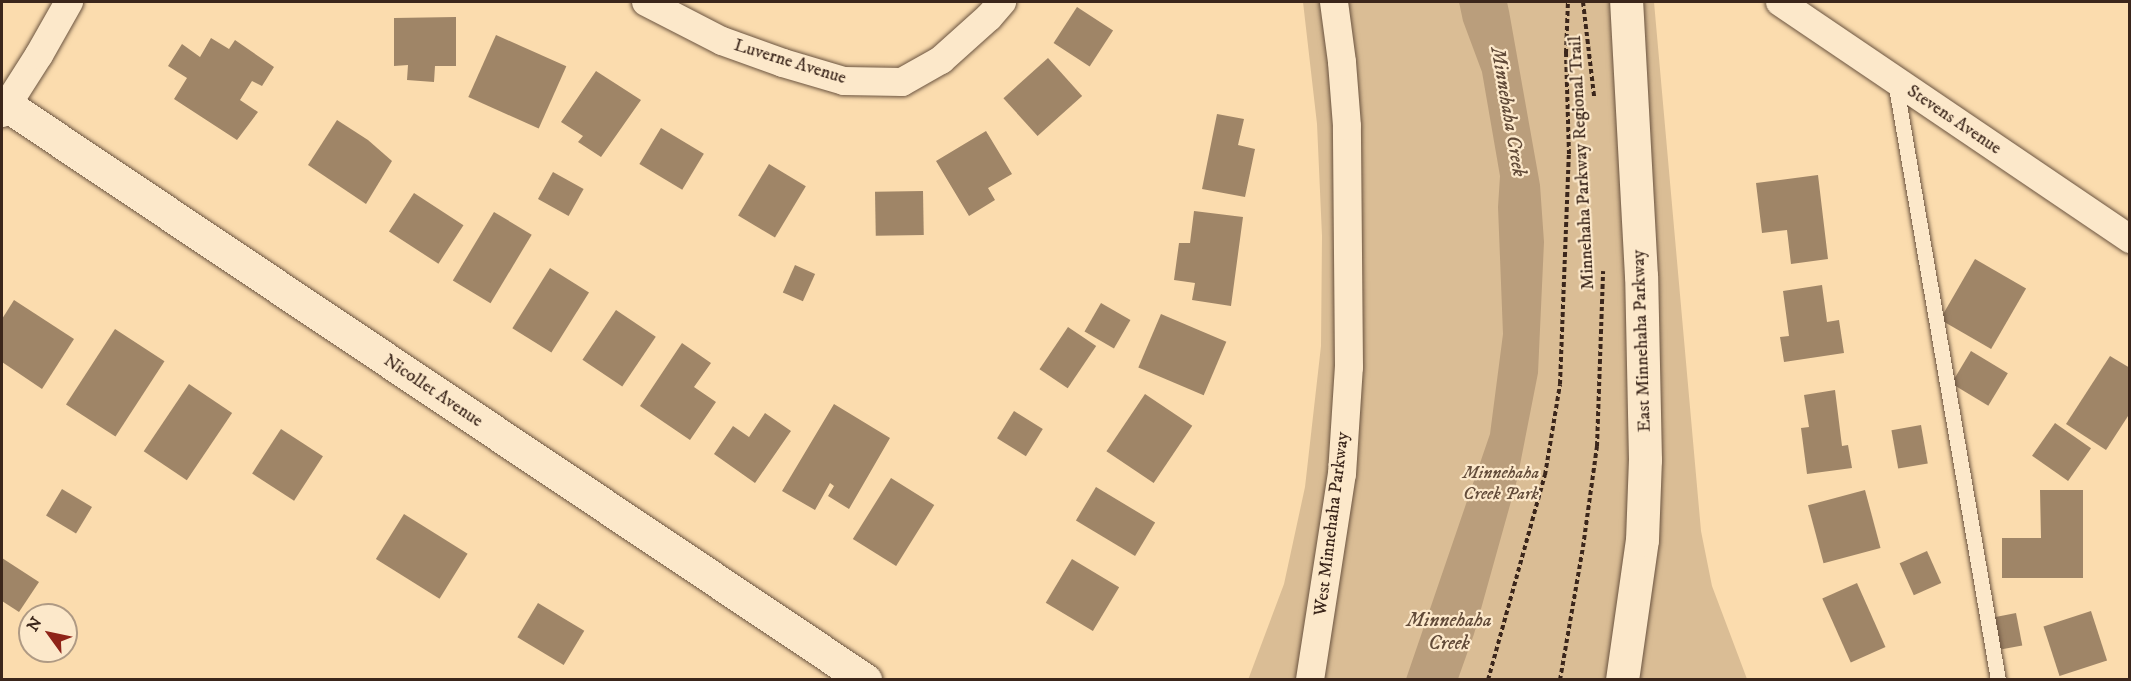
<!DOCTYPE html>
<style>
body{margin:0}
#map{position:relative;width:2131px;height:681px;overflow:hidden;background:#fbdcae;font-family:"IM FELL DW Pica",serif}
div>[style]{position:absolute}
[style*='--x']{left:calc(var(--x)*1px);top:calc(var(--y)*1px);width:calc(var(--w)*1px);rotate:calc(var(--a)*1deg)}
.green>*{inset:0;background:#dabd95}
.water>*{inset:0;background:#ba9e7c}
.building>*{inset:0;background:#9f8567;transform-origin:0 0}
.path>*{height:4px;margin-top:-2px;transform-origin:0;background:repeating-linear-gradient(90deg,#3b261b 0 4.5px,transparent 0 7.5px)}
.roads{filter:drop-shadow(0 0 2px #6b5440) drop-shadow(0 0 2px #6b5440)}
.lane>*{height:15px;margin:-7.5px;padding:0 7.5px;transform-origin:7.5px;border-radius:7.5px;background:#fce8ca}
.street>*{height:28px;margin:-14px;padding:0 14px;transform-origin:14px;border-radius:14px;background:#fce8ca}
.secondary>*{height:33px;margin:-16.5px;padding:0 16.5px;transform-origin:16.5px;border-radius:16.5px;background:#fce8ca}
span{translate:-50% -50%;white-space:nowrap;text-align:center;line-height:1.15;-webkit-text-stroke:4.5px #fce8ca;paint-order:stroke}
.street-label{font-size:18px;color:#3b261b}
.park-label{font-size:18px;color:#634c3a;font-style:italic}
.water-label{font-size:20px;color:#614a38;font-style:italic}
.frame{position:absolute;inset:0;border:3px solid #3b261b;pointer-events:none}
.north{position:absolute;left:18px;top:603px;width:60px;height:60px;box-sizing:border-box;background:#fce8ca;border:2px solid #af9a84;border-radius:50%;rotate:303deg;font-size:16px;font-weight:700;line-height:24px;text-align:center;color:#3b261b}
.north::after{content:'';display:block;margin:auto;width:21px;height:27px;background:#8f2418;clip-path:polygon(50% 0,100% 100%,50% 72%,0 100%)}
</style>
<div id="map">
<div class="green">
<i style="clip-path:polygon(1303px 2px,1654px 2px,1701px 531px,1712px 586px,1747px 679px,1248px 680px,1284px 584px,1305px 487px,1321px 346px,1322px 236px,1317px 124px)"></i>
</div>
<div class="water">
<i style="clip-path:polygon(1459px 2px,1507px 2px,1509px 11px,1540px 185px,1544px 242px,1538px 373px,1517px 480px,1474px 634px,1458px 679px,1406px 679px,1490px 434px,1503px 334px,1498px 207px,1500px 176px,1482px 72px,1463px 21px)"></i>
</div>
<div class="building">
<i style="left:1077px;top:7px;width:43px;height:43px;rotate:33deg"></i>
<i style="clip-path:polygon(456px 17px,456px 66px,435px 66px,434px 82px,407px 80px,408px 65px,394px 66px,394px 18px)"></i>
<i style="left:496px;top:35px;width:77px;height:68px;rotate:24deg"></i>
<i style="clip-path:polygon(211px 38px,229px 49px,235px 40px,274px 67px,262px 86px,252px 81px,240px 100px,258px 112px,237px 140px,174px 99px,187px 78px,168px 66px,182px 44px,200px 57px)"></i>
<i style="left:1048px;top:58px;width:51px;height:60px;rotate:48deg"></i>
<i style="clip-path:polygon(596px 71px,641px 100px,601px 157px,578px 142px,583px 136px,561px 122px)"></i>
<i style="clip-path:polygon(1217px 114px,1244px 119px,1238px 145px,1255px 149px,1245px 197px,1202px 189px)"></i>
<i style="clip-path:polygon(337px 120px,368px 140px,392px 161px,366px 204px,308px 165px)"></i>
<i style="left:661px;top:128px;width:50px;height:42px;rotate:31deg"></i>
<i style="clip-path:polygon(986px 131px,1012px 174px,988px 188px,995px 200px,969px 216px,936px 161px)"></i>
<i style="left:769px;top:164px;width:43px;height:60px;rotate:31deg"></i>
<i style="left:553px;top:172px;width:35px;height:31px;rotate:29deg"></i>
<i style="clip-path:polygon(1818px 175px,1828px 259px,1791px 264px,1787px 230px,1762px 233px,1756px 183px)"></i>
<i style="left:923px;top:191px;width:44px;height:48px;rotate:89deg"></i>
<i style="left:414px;top:193px;width:59px;height:46px;rotate:33deg"></i>
<i style="clip-path:polygon(1194px 211px,1243px 217px,1231px 306px,1192px 300px,1195px 283px,1174px 280px,1179px 243px,1190px 243px)"></i>
<i style="left:494px;top:212px;width:44px;height:80px;rotate:31deg"></i>
<i style="left:1975px;top:259px;width:59px;height:70px;rotate:30deg"></i>
<i style="left:795px;top:265px;width:22px;height:30px;rotate:24deg"></i>
<i style="left:550px;top:268px;width:46px;height:71px;rotate:32deg"></i>
<i style="clip-path:polygon(1822px 285px,1827px 322px,1839px 320px,1844px 353px,1784px 362px,1780px 337px,1789px 336px,1783px 291px)"></i>
<i style="clip-path:polygon(14px 300px,74px 339px,42px 389px,2px 362px,2px 319px)"></i>
<i style="left:1101px;top:303px;width:34px;height:33px;rotate:30deg"></i>
<i style="left:616px;top:310px;width:48px;height:60px;rotate:34deg"></i>
<i style="left:1161px;top:314px;width:71px;height:58px;rotate:23deg"></i>
<i style="left:1068px;top:327px;width:34px;height:51px;rotate:34deg"></i>
<i style="left:115px;top:329px;width:59px;height:90px;rotate:33deg"></i>
<i style="clip-path:polygon(682px 343px,711px 363px,694px 387px,716px 402px,690px 440px,640px 406px)"></i>
<i style="left:1971px;top:351px;width:43px;height:38px;rotate:31deg"></i>
<i style="clip-path:polygon(2110px 356px,2130px 368px,2130px 413px,2106px 450px,2066px 424px)"></i>
<i style="left:189px;top:384px;width:52px;height:81px;rotate:34deg"></i>
<i style="clip-path:polygon(1835px 390px,1842px 446px,1848px 445px,1852px 468px,1807px 474px,1801px 428px,1809px 427px,1804px 395px)"></i>
<i style="left:1145px;top:394px;width:57px;height:69px;rotate:34deg"></i>
<i style="clip-path:polygon(834px 404px,890px 438px,849px 509px,828px 496px,834px 486px,830px 483px,815px 510px,782px 491px)"></i>
<i style="left:1014px;top:411px;width:34px;height:32px;rotate:32deg"></i>
<i style="clip-path:polygon(765px 413px,791px 431px,755px 483px,714px 454px,733px 426px,749px 437px)"></i>
<i style="left:2055px;top:423px;width:44px;height:40px;rotate:35deg"></i>
<i style="left:1921px;top:425px;width:39px;height:30px;rotate:80deg"></i>
<i style="left:281px;top:429px;width:50px;height:53px;rotate:33deg"></i>
<i style="left:891px;top:478px;width:51px;height:72px;rotate:32deg"></i>
<i style="left:1096px;top:487px;width:69px;height:39px;rotate:31deg"></i>
<i style="left:62px;top:489px;width:35px;height:31px;rotate:31deg"></i>
<i style="left:1865px;top:490px;width:60px;height:59px;rotate:75deg"></i>
<i style="clip-path:polygon(2040px 490px,2083px 490px,2083px 578px,2002px 578px,2002px 538px,2041px 538px)"></i>
<i style="left:404px;top:514px;width:75px;height:53px;rotate:32deg"></i>
<i style="left:1927px;top:551px;width:35px;height:30px;rotate:66deg"></i>
<i style="clip-path:polygon(2px 558px,39px 582px,19px 612px,2px 601px)"></i>
<i style="left:1072px;top:559px;width:55px;height:51px;rotate:31deg"></i>
<i style="left:1857px;top:583px;width:70px;height:38px;rotate:66deg"></i>
<i style="left:538px;top:603px;width:54px;height:40px;rotate:31deg"></i>
<i style="left:2091px;top:611px;width:52px;height:50px;rotate:72deg"></i>
<i style="left:2016px;top:613px;width:33px;height:22px;rotate:79deg"></i>
</div>
<div class="path">
<i style="--x:1583;--y:2;--w:95;--a:83.3"></i>
<i style="--x:1488;--y:680;--w:213;--a:-74.5"></i>
<i style="--x:1545;--y:475;--w:92;--a:-80.6"></i>
<i style="--x:1560;--y:384;--w:230;--a:-87.8"></i>
<i style="--x:1569;--y:154;--w:101;--a:-91.7"></i>
<i style="--x:1566;--y:53;--w:51;--a:-87.8"></i>
<i style="--x:1560;--y:680;--w:135;--a:-80.2"></i>
<i style="--x:1583;--y:547;--w:102;--a:-82.1"></i>
<i style="--x:1597;--y:446;--w:175;--a:-88"></i>
</div>
<div class="roads">
<div class="lane">
<i style="--x:1895;--y:81;--w:608;--a:80.24"></i>
</div>
<div class="street">
<i style="--x:646;--y:2;--w:85;--a:27.2"></i>
<i style="--x:722;--y:41;--w:65;--a:19.8"></i>
<i style="--x:783;--y:63;--w:64;--a:16.4"></i>
<i style="--x:844;--y:81;--w:58;--a:1"></i>
<i style="--x:902;--y:82;--w:45;--a:-29.4"></i>
<i style="--x:941;--y:60;--w:64;--a:-41.9"></i>
<i style="--x:989;--y:17;--w:20;--a:-49"></i>
<i style="--x:1780;--y:2;--w:423;--a:34.1"></i>
<i style="--x:2;--y:113;--w:69;--a:-57.5"></i>
<i style="--x:39;--y:55;--w:61;--a:-60.5"></i>
<i style="--x:1310;--y:680;--w:208;--a:-81.2"></i>
<i style="--x:1342;--y:474;--w:107;--a:-86.3"></i>
<i style="--x:1349;--y:367;--w:241;--a:-90.5"></i>
<i style="--x:1347;--y:126;--w:64;--a:-94.5"></i>
<i style="--x:1342;--y:62;--w:61;--a:-97.6"></i>
</div>
<div class="secondary">
<i style="--x:2;--y:102;--w:1039;--a:33.81"></i>
<i style="--x:1622;--y:680;--w:141;--a:-81.9"></i>
<i style="--x:1642;--y:540;--w:80;--a:-87.9"></i>
<i style="--x:1645;--y:460;--w:184;--a:-91.2"></i>
<i style="--x:1641;--y:276;--w:274;--a:-93.1"></i>
</div>
</div>
<div class="street-label">
<span style="left:790px;top:62px;rotate:17deg">Luverne Avenue</span>
<span style="left:1954px;top:120px;rotate:34deg">Stevens Avenue</span>
<span style="left:1582px;top:163px;rotate:-93deg">Minnehaha Parkway Regional Trail</span>
<span style="left:1642px;top:341px;rotate:-92deg">East Minnehaha Parkway</span>
<span style="left:433px;top:391px;rotate:34deg">Nicollet Avenue</span>
<span style="left:1332px;top:524px;rotate:-83deg">West Minnehaha Parkway</span>
</div>
<div class="park-label">
<span style="left:1501px;top:484px">Minnehaha<br>Creek Park</span>
</div>
<div class="water-label">
<span style="left:1508px;top:112px;rotate:80deg">Minnehaha Creek</span>
<span style="left:1449px;top:632px">Minnehaha<br>Creek</span>
</div>
<div class="frame"></div>
<div class="north">N</div>
</div>
